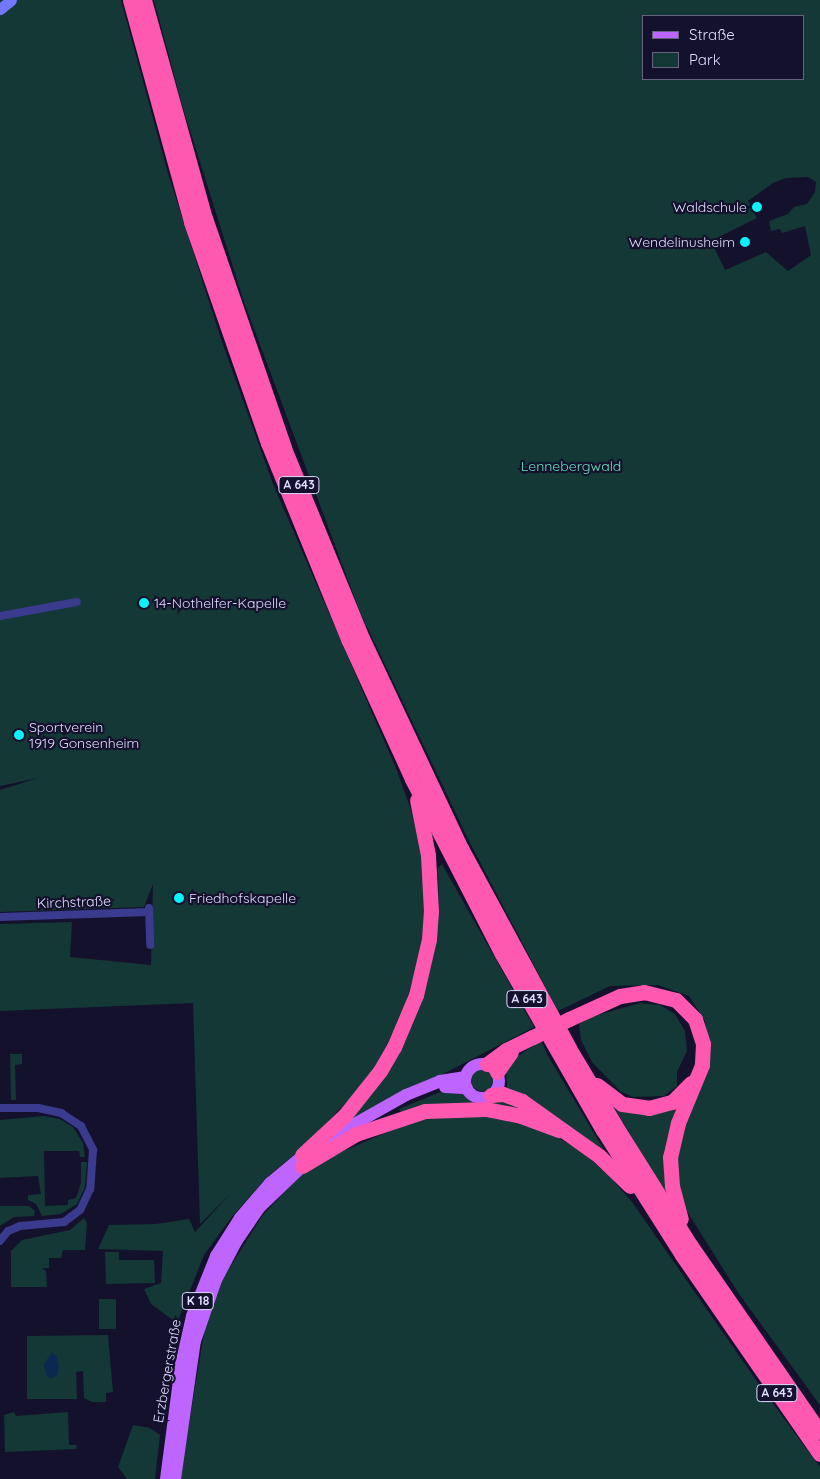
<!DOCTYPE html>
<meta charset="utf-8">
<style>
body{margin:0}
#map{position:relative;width:820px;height:1479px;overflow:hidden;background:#14112d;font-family:Quicksand,sans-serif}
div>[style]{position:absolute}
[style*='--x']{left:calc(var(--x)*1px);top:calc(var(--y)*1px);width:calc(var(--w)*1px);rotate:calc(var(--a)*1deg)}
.green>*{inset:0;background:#133835;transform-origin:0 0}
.round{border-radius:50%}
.water>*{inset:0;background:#0b2852}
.minor>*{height:8px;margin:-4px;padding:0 4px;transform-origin:4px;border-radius:4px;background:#3a3b8e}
.secondary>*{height:11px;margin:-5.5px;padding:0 5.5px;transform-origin:5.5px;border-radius:5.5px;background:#7477ff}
.primary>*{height:12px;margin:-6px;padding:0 6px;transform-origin:6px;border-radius:6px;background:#be64ff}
.primary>.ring{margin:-6px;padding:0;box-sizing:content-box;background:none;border:12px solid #be64ff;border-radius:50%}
.motorway>*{height:15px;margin:-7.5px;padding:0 7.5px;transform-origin:7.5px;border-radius:7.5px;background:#ff58b0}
.motorway-bridge>*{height:15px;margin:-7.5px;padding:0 7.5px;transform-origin:7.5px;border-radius:7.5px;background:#ff58b0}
.dots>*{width:14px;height:14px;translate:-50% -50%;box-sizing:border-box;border:2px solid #14112d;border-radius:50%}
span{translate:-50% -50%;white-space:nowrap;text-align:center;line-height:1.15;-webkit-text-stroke:4.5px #14112d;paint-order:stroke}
.shield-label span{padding:1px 4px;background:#14112d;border:1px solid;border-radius:4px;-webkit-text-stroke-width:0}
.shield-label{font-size:12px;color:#dfddff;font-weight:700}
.poi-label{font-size:14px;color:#dfddff}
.right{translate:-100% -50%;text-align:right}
.left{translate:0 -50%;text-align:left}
.park-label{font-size:14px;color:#62e6bf}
.street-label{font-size:14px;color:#dfddff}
.legend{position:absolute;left:642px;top:15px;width:162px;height:65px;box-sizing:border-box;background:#14112d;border:1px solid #656381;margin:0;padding:6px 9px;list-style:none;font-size:15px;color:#dfddff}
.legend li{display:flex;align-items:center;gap:10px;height:25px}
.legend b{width:25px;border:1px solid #656381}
</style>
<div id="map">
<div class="green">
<i style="clip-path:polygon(0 0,121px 0,167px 170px,221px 339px,273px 484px,396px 768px,411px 810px,422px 854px,426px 901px,423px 945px,403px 1012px,382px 1055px,366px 1082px,302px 1148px,266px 1178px,231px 1218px,204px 1255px,177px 1323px,151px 1304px,144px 1289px,161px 1283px,163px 1251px,98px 1249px,109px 1225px,156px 1224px,189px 1219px,195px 1232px,231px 1193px,200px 1224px,193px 1003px,0 1011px,0 924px,72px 922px,70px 957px,151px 965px,153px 884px,144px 907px,0 912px,0 790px,38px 778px,0 786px)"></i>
<i style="clip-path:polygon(evenodd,154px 0,820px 0,820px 1405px,739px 1294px,683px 1205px,676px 1179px,679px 1139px,710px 1057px,705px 1021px,689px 996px,658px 985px,610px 986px,558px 1011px,469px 841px,360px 612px,244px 302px,183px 108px,154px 0,644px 16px,804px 16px,804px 79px,644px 79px,644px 16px,154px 0,808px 177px,816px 182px,815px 192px,807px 204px,794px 207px,788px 214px,769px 221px,771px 231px,780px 229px,782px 233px,805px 226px,811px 255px,788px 271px,766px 252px,725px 270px,711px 241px,757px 218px,748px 201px,773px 183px,786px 178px,808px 177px)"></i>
<i style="clip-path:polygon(442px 864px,534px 1027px,348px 1123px,402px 1045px,419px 1008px,431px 966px,439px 908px,438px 868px)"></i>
<i style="clip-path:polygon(640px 1003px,660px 1005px,675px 1014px,685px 1031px,687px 1051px,677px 1072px,677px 1086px,664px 1096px,633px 1097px,620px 1091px,592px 1062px,581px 1040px,579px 1024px,591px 1017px)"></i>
<i style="clip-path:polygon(541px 1040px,548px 1056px,610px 1160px,507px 1088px,506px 1072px,514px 1059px)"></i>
<i style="clip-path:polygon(10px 1054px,22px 1054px,22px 1064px,15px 1065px,16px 1100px,11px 1100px)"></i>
<i class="round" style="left:471px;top:1069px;width:22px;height:22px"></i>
<i style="clip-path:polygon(443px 1091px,463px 1092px,479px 1101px,496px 1098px,528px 1111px,401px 1112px,399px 1109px)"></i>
<i style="clip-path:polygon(678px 1103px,664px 1157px,668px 1197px,612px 1104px)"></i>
<i style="clip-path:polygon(465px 1113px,515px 1120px,553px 1134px,586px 1155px,610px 1177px,632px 1202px,765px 1393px,820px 1467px,820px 1479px,180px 1479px,205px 1327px,222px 1280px,262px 1216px,300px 1176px,330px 1157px,419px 1118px)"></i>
<i style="clip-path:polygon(44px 1116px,60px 1119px,73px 1127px,83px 1143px,85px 1157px,80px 1157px,79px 1151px,44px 1151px,45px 1206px,68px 1205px,68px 1200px,76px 1198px,81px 1183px,81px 1162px,87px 1162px,85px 1187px,77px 1204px,61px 1214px,42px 1216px,36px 1204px,28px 1200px,28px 1195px,41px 1194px,38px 1176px,0 1178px,0 1120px)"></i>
<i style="clip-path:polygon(0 1206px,29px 1206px,35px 1211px,34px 1216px,14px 1217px,0 1226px)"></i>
<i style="clip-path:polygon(84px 1218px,87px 1223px,85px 1250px,63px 1250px,61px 1258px,49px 1258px,49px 1268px,42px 1268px,46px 1271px,47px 1287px,11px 1287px,11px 1251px,22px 1240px,70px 1230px)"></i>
<i style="clip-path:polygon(105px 1252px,119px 1252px,119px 1260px,154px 1260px,155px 1283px,106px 1284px)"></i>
<i style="left:116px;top:1299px;width:30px;height:17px;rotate:90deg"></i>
<i style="clip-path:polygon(108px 1335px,113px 1392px,106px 1393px,106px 1402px,92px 1402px,84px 1398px,83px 1371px,76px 1372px,77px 1399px,27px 1399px,27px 1336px)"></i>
<i style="clip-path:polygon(14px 1412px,16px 1416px,68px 1412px,69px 1445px,77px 1445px,76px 1449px,5px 1452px,4px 1415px)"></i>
<i style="clip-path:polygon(133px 1425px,150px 1428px,160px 1435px,155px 1479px,127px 1479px,118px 1467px)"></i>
</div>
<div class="water">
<i style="clip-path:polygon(52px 1352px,57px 1357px,59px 1368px,57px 1375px,51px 1379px,46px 1375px,44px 1364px)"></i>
</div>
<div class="minor">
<i style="--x:0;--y:616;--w:78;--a:-10.3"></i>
<i style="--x:149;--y:908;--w:37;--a:88"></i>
<i style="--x:0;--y:917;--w:149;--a:-1.9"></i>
<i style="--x:0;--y:1108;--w:38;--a:0"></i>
<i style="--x:38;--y:1108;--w:24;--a:12"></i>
<i style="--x:61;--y:1113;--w:24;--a:33"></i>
<i style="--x:81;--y:1126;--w:27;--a:63"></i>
<i style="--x:93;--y:1150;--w:39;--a:94"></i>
<i style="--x:90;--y:1189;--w:23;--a:115"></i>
<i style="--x:80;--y:1210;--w:20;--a:143"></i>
<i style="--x:64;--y:1222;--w:44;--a:174.8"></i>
<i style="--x:20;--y:1226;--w:13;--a:157"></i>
<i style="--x:8;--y:1231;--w:13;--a:129"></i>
</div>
<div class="secondary">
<i style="--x:0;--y:9;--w:14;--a:-39"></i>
</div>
<div class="primary">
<i class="ring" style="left:465px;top:1064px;width:22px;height:22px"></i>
<i style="--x:445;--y:1087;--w:22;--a:3"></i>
<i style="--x:166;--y:1479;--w:115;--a:-82.5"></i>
<i style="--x:181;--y:1365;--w:50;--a:-77.3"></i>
<i style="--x:192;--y:1316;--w:65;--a:-68.2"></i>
<i style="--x:216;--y:1256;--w:45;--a:-57.7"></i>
<i style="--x:240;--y:1218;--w:46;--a:-49.4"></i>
<i style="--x:270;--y:1183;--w:55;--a:-39.8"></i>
<i style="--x:312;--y:1148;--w:108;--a:-29.4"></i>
<i style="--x:406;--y:1095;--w:37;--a:-22"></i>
<i style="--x:440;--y:1081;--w:26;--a:-9"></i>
<i style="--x:175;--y:1479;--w:139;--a:-81.8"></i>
<i style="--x:195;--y:1341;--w:65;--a:-71"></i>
<i style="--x:216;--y:1280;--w:43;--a:-62.2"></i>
<i style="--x:236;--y:1242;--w:41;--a:-55.9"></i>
<i style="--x:259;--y:1208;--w:69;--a:-43.8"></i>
</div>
<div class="motorway">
<i style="--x:130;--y:0;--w:230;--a:74.6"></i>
<i style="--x:191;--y:222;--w:234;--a:70.8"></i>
<i style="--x:268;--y:443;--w:212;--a:67.8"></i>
<i style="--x:348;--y:639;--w:154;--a:65.4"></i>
<i style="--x:412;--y:779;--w:197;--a:62.8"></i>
<i style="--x:502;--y:954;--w:203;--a:60.2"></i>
<i style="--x:603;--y:1130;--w:148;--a:57.7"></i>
<i style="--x:682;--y:1255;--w:242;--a:55.3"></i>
<i style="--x:144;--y:0;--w:226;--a:74.4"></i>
<i style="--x:205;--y:218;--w:243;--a:71"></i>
<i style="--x:284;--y:448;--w:205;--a:67.7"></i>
<i style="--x:362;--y:638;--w:232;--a:64.8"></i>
<i style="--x:461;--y:848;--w:227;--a:61.6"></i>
<i style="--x:569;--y:1048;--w:90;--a:59.1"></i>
<i style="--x:615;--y:1125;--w:143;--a:57.9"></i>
<i style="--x:691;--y:1246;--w:226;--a:55.3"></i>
<i style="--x:569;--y:1019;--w:56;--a:-24.3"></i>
<i style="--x:620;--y:996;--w:24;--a:-9"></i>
<i style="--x:644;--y:992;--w:33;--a:14"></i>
<i style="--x:676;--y:1000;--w:27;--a:45"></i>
<i style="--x:695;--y:1019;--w:26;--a:72"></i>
<i style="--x:703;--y:1044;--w:21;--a:93"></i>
<i style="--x:702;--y:1065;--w:63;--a:112.5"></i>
<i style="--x:678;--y:1123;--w:35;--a:103"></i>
<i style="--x:670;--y:1157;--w:29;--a:86"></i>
<i style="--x:672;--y:1186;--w:34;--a:75"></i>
<i style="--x:487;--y:1064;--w:24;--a:-36"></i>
<i style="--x:506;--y:1050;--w:30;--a:-26"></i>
<i style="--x:497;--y:1072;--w:24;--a:-55"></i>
<i style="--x:597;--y:1085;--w:31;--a:37"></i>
<i style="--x:622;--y:1104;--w:27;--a:8"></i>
<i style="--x:649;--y:1108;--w:24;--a:-15"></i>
<i style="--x:672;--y:1102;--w:27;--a:-45"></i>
<i style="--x:491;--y:1095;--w:12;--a:-5"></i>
<i style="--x:503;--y:1094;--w:20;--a:20"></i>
<i style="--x:522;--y:1101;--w:95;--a:35.5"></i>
<i style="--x:599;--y:1156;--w:43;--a:44.1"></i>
<i style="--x:302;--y:1155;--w:59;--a:-42.9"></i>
<i style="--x:345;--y:1115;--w:56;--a:-51.5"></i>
<i style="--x:380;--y:1071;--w:28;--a:-60"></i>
<i style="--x:394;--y:1047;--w:56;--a:-67.1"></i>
<i style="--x:416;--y:995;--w:57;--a:-76.9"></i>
<i style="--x:429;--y:939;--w:28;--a:-86"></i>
<i style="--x:431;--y:911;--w:56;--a:-93.1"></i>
<i style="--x:428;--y:855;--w:56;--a:-101.3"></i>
<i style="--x:302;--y:1166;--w:63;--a:-30.7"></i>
<i style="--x:356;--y:1134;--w:73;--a:-18.4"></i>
<i style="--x:425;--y:1111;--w:61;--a:-1.9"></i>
<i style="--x:486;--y:1109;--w:33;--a:11"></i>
<i style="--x:518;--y:1115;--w:44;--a:20.1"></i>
</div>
<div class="motorway-bridge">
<i style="--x:533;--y:1037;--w:40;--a:-26.6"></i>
</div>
<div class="dots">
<i style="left:757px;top:207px;background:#09f2ff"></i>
<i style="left:745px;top:242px;background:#09f2ff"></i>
<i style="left:144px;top:603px;background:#09f2ff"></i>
<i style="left:19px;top:735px;background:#09f2ff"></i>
<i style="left:179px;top:898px;background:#09f2ff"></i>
</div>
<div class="shield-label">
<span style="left:299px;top:485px">A 643</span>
<span style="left:527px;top:999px">A 643</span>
<span style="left:198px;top:1301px">K 18</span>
<span style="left:777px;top:1393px">A 643</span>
</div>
<div class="poi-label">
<span class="right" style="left:747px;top:207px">Waldschule</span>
<span class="right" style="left:735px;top:242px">Wendelinusheim</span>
<span class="left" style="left:154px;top:603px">14-Nothelfer-Kapelle</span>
<span class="left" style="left:29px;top:735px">Sportverein<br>1919 Gonsenheim</span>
<span class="left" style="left:189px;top:898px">Friedhofskapelle</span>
</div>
<div class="park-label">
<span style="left:571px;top:466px">Lennebergwald</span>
</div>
<div class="street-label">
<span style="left:74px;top:902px;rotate:-2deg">Kirchstraße</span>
<span style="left:167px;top:1371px;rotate:-80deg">Erzbergerstraße</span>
</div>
<ul class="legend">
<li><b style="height:6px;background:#be64ff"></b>Straße</li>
<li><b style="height:14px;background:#133835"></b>Park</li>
</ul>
</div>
